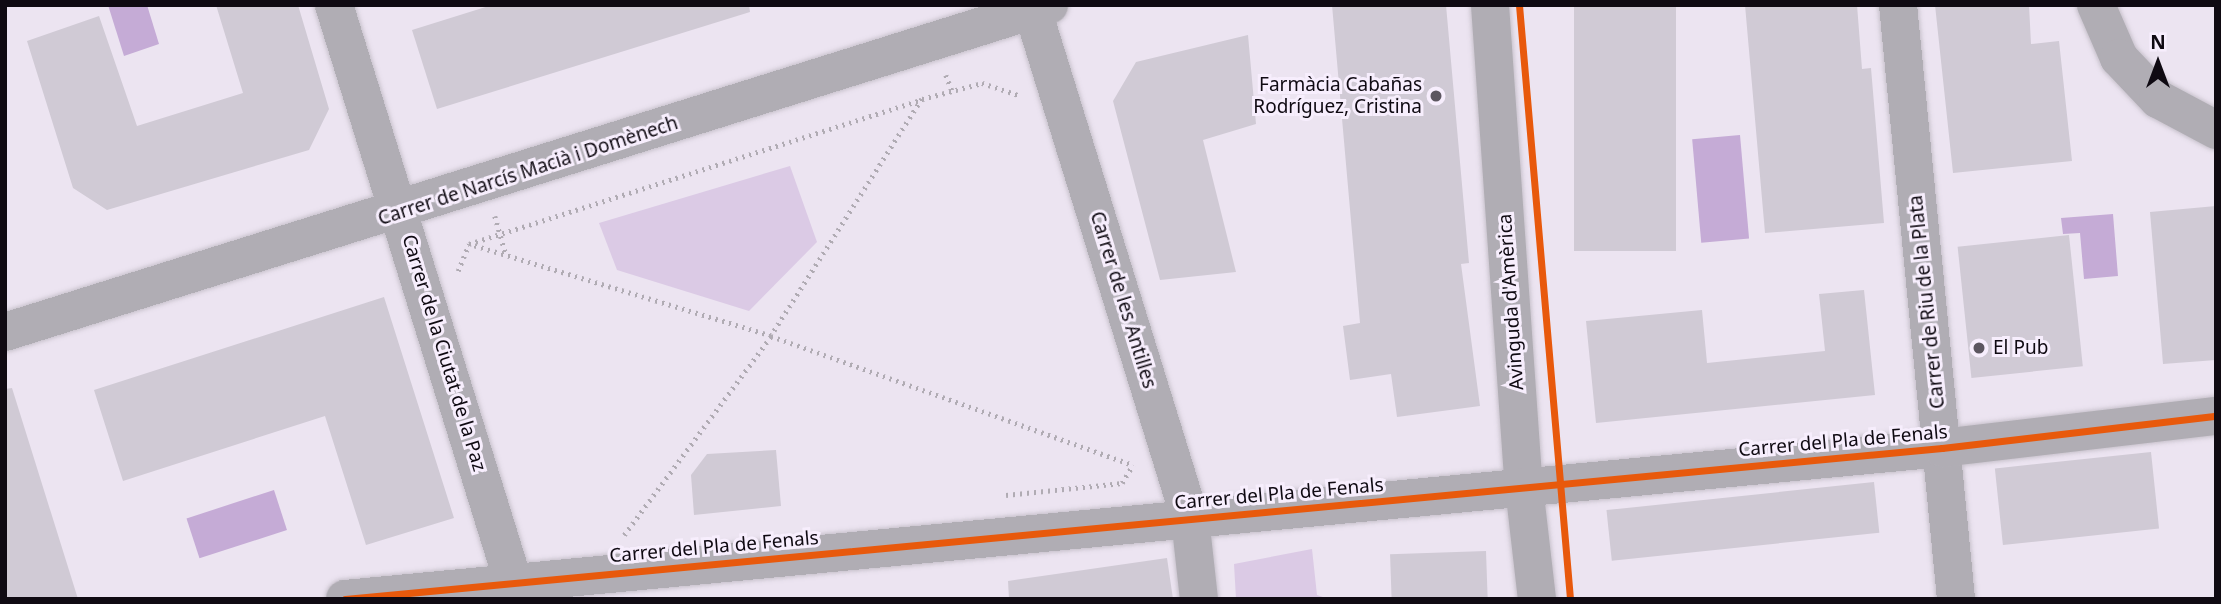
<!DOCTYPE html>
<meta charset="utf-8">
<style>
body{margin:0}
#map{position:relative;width:2221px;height:604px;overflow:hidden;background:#ece4f1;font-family:"Noto Sans",sans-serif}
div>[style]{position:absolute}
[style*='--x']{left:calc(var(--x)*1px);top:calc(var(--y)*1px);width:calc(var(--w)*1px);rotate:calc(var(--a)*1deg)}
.green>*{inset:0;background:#dbcae5}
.water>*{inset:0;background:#c5abd6;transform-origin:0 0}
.building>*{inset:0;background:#d0cad5;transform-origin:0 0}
.path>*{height:4.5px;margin-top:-2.25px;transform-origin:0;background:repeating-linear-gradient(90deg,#b0abb3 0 2px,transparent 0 7px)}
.roads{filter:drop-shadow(0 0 2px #c8c2cc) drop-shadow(0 0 2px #c8c2cc)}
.minor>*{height:38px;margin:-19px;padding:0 19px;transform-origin:19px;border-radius:19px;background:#b0adb4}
.cycleway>*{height:7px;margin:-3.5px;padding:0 3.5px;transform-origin:3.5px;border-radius:3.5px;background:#e8590c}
.dots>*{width:19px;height:19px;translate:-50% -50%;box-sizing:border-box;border:4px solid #f7eefd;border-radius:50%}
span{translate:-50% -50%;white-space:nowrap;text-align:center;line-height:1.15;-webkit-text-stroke:6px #f7eefd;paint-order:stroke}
.poi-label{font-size:19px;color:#0f0a12}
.right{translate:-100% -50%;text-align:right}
.left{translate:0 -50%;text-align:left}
.street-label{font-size:19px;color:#0f0a12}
.frame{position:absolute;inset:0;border:7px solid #0f0a12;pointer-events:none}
.north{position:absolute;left:2123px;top:28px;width:70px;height:70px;-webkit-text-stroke:5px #f7eefd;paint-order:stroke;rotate:0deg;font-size:19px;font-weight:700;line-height:28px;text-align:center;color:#0f0a12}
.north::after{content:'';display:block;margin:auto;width:24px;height:32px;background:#0f0a12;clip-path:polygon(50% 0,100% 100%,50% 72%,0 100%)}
</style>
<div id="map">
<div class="green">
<i style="clip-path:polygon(790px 166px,817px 242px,749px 311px,617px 270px,599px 223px)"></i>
<i style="clip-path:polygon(1312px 549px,1317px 595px,1329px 599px,1236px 599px,1234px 564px)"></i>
</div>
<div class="water">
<i style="clip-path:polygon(108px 5px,147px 5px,159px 44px,124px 56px)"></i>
<i style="left:1740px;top:135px;width:104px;height:48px;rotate:85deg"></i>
<i style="clip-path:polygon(2113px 214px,2118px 276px,2084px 279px,2080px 233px,2063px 234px,2061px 218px)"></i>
<i style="left:274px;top:490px;width:42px;height:92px;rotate:72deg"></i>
</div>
<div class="building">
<i style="clip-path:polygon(216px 5px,298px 5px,329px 109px,309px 150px,107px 210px,73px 188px,27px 41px,99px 16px,137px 126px,243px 93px)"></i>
<i style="clip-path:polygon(492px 5px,749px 5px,750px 12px,437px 109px,412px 30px)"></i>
<i style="clip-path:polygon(1332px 5px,1446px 5px,1469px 263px,1461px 264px,1480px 406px,1397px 417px,1391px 374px,1350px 380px,1343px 326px,1360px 323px)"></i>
<i style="left:1574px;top:5px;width:102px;height:246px"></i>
<i style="clip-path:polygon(1745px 5px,1857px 5px,1862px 69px,1871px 68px,1884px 223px,1765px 233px)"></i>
<i style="clip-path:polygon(1935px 5px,2029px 5px,2031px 44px,2059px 41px,2072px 161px,1953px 173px)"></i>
<i style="clip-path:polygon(1248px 35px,1256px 124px,1203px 140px,1236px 272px,1160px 280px,1113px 101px,1136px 62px)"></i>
<i style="clip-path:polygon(2216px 206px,2216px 360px,2163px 364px,2150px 212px)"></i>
<i style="left:2069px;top:235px;width:132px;height:112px;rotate:84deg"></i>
<i style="clip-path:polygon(1864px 290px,1875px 395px,1596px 423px,1586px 321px,1702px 310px,1707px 363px,1825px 351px,1819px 294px)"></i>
<i style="clip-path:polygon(384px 297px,454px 518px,366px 545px,325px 416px,123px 481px,94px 390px)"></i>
<i style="clip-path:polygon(12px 388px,78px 599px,5px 599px,5px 389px)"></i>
<i style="clip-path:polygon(776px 450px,781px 506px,694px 515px,691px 475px,707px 454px)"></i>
<i style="left:2151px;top:452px;width:77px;height:157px;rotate:84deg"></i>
<i style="left:1874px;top:482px;width:51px;height:269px;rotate:84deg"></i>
<i style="left:1486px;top:551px;width:48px;height:96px;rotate:88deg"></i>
<i style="clip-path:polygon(1167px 558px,1173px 599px,1009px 599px,1008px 581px)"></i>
</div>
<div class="path">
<i style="--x:946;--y:75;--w:17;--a:69"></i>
<i style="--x:922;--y:99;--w:62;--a:-14.9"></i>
<i style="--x:982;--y:83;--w:41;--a:18.4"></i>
<i style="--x:495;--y:216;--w:41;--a:74.2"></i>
<i style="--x:458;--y:271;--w:29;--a:-68"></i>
<i style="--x:469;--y:244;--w:476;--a:-17.7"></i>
<i style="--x:922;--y:99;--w:281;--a:122.5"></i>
<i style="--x:771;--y:336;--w:316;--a:-163.1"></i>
<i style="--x:1006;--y:495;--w:117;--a:-5.9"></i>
<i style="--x:1122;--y:483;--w:21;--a:-59"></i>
<i style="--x:624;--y:535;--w:247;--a:-53.5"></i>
<i style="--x:771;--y:336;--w:384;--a:19.6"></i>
</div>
<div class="roads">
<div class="minor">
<i style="--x:334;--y:5;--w:603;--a:72.74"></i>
<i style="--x:1031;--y:5;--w:537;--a:72.78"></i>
<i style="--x:1190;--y:518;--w:81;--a:83.7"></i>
<i style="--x:1490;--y:5;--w:483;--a:86"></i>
<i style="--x:1524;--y:487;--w:113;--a:83.4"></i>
<i style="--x:1898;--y:5;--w:597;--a:84.42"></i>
<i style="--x:2096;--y:5;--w:58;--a:66.5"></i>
<i style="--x:2119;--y:58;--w:57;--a:46.4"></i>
<i style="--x:2158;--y:99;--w:66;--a:28.1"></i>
<i style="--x:5;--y:332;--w:1094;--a:-17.39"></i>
<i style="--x:345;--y:599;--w:1604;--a:-5.4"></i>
<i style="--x:1942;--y:448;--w:276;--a:-6.7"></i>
</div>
</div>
<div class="cycleway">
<i style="--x:1519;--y:5;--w:596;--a:85.09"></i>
<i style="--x:345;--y:599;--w:1604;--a:-5.4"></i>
<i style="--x:1942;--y:448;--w:276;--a:-6.7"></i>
</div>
<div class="dots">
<i style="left:1436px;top:96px;background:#5c5660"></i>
<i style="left:1979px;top:348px;background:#5c5660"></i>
</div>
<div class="poi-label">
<span class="right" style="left:1422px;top:96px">Farmàcia Cabañas<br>Rodríguez, Cristina</span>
<span class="left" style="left:1993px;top:348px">El Pub</span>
</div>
<div class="street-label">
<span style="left:528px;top:171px;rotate:-18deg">Carrer de Narcís Macià i Domènech</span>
<span style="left:1123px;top:300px;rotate:73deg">Carrer de les Antilles</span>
<span style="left:1511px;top:302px;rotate:-94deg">Avinguda d'Amèrica</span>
<span style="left:1927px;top:302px;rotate:-96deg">Carrer de Riu de la Plata</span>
<span style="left:444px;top:353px;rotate:73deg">Carrer de la Ciutat de la Paz</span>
<span style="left:1843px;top:441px;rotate:-5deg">Carrer del Pla de Fenals</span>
<span style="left:1279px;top:494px;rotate:-5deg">Carrer del Pla de Fenals</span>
<span style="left:714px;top:547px;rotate:-5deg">Carrer del Pla de Fenals</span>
</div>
<div class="frame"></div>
<div class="north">N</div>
</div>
